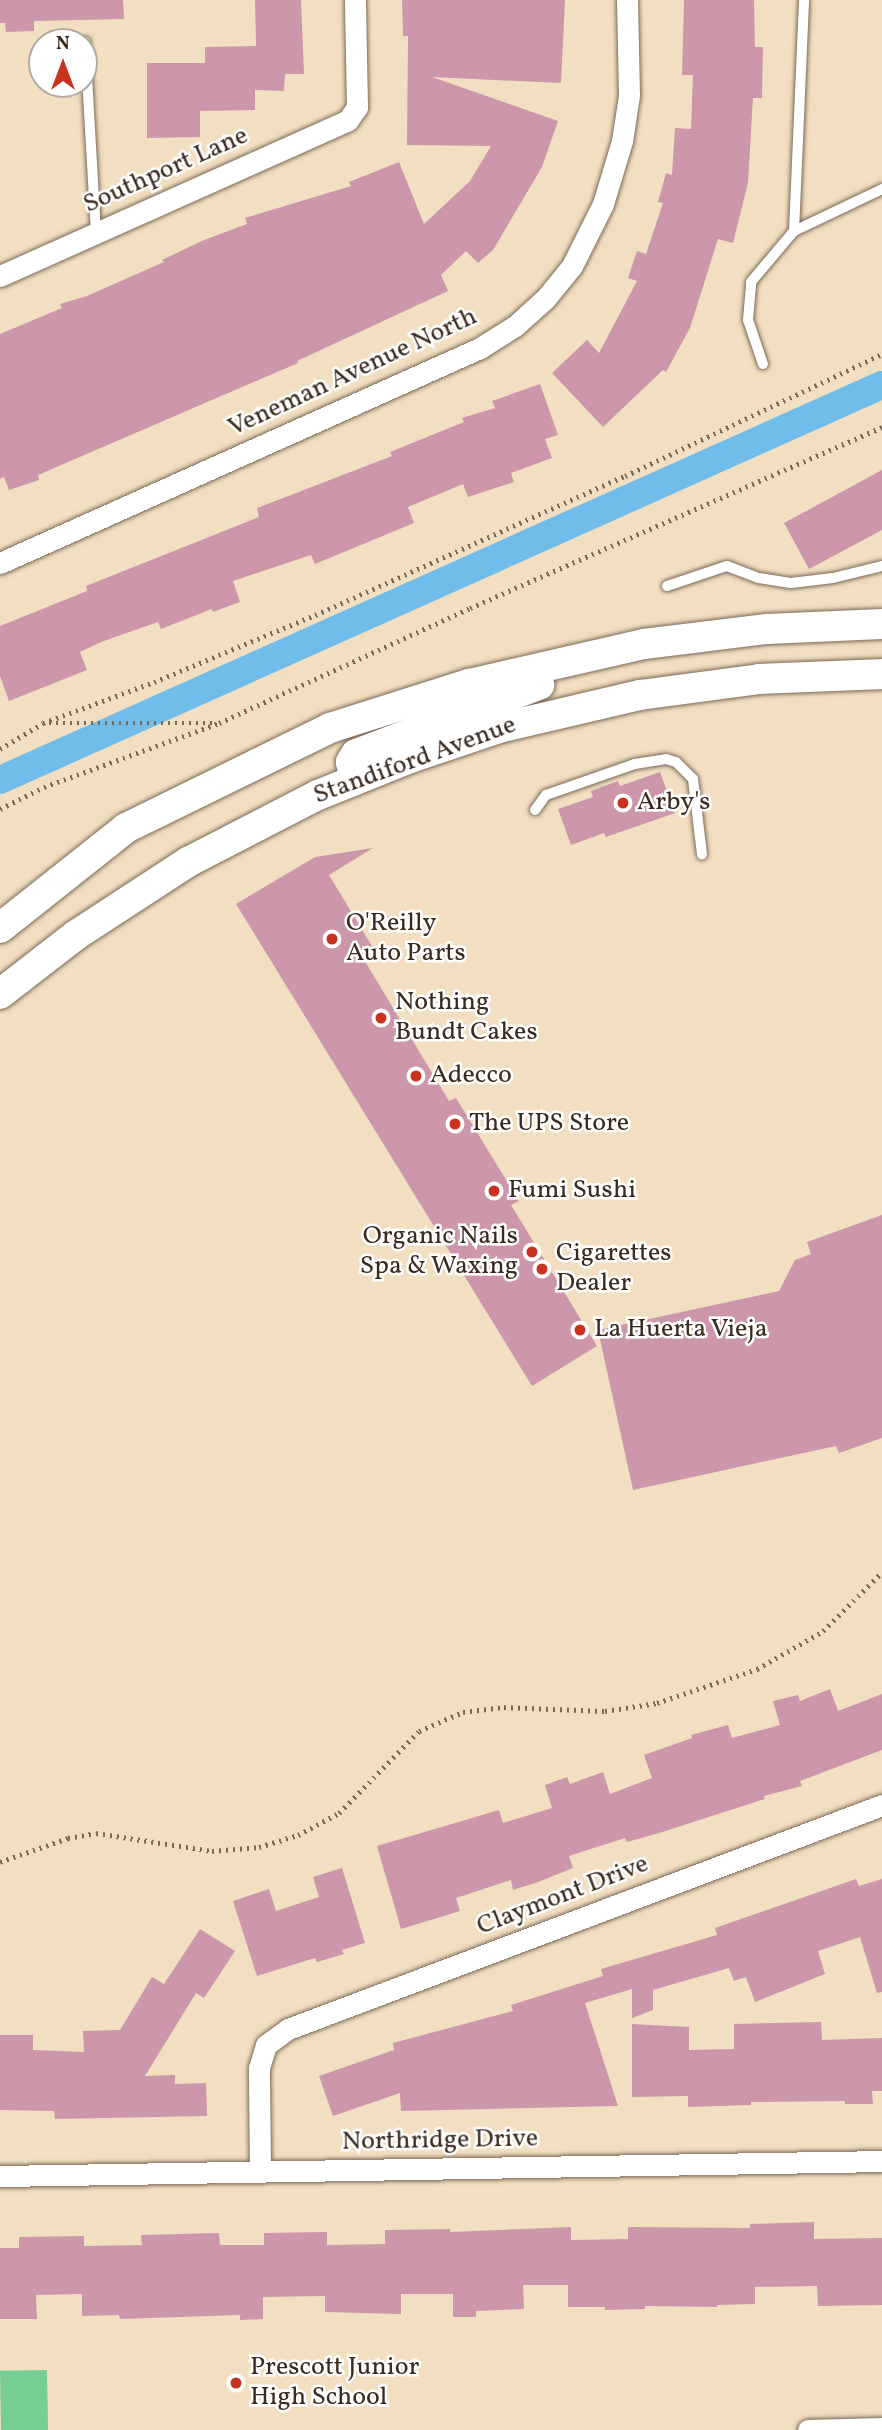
<!DOCTYPE html>
<style>
body{margin:0}
#map{position:relative;width:882px;height:2430px;overflow:hidden;background:#f2dfc1;font-family:Vollkorn,serif}
div>[style]{position:absolute}
[style*='--x']{left:calc(var(--x)*1px);top:calc(var(--y)*1px);width:calc(var(--w)*1px);rotate:calc(var(--a)*1deg)}
.green>*{inset:0;background:#76ce94;transform-origin:0 0}
.canal>*{height:28px;margin:-14px;padding:0 14px;transform-origin:14px;border-radius:14px;background:#70bcea}
.building>*{inset:0;background:#cc97aa}
.path>*{height:4.5px;margin-top:-2.25px;transform-origin:0;background:repeating-linear-gradient(90deg,#7b6957 0 2px,transparent 0 7px)}
.roads{filter:drop-shadow(0 0 2px #7b6957) drop-shadow(0 0 2px #7b6957)}
.service>*{height:10px;margin:-5px;padding:0 5px;transform-origin:5px;border-radius:5px;background:#fff}
.minor>*{height:21px;margin:-10.5px;padding:0 10.5px;transform-origin:10.5px;border-radius:10.5px;background:#fff}
.secondary>*{height:30px;margin:-15px;padding:0 15px;transform-origin:15px;border-radius:15px;background:#fff}
.dots>*{width:19px;height:19px;translate:-50% -50%;box-sizing:border-box;border:4px solid #fff;border-radius:50%}
span{translate:-50% -50%;white-space:nowrap;text-align:center;line-height:1.15;-webkit-text-stroke:5px #fff;paint-order:stroke}
.street-label{font-size:26px;color:#3b2a1e}
.poi-label{font-size:26px;color:#3b2a1e}
.left{translate:0 -50%;text-align:left}
.right{translate:-100% -50%;text-align:right}
.north{position:absolute;left:28px;top:28px;width:70px;height:70px;box-sizing:border-box;background:#fff;border:2px solid #b1aaa5;border-radius:50%;rotate:0deg;font-size:19px;font-weight:700;line-height:28px;text-align:center;color:#3b2a1e}
.north::after{content:'';display:block;margin:auto;width:24px;height:32px;background:#c8321e;clip-path:polygon(50% 0,100% 100%,50% 72%,0 100%)}
</style>
<div id="map">
<div class="green">
<i style="left:47px;top:2370px;width:60px;height:47px;rotate:89deg"></i>
</div>
<div class="canal">
<i style="--x:0;--y:780;--w:966;--a:-24.13"></i>
</div>
<div class="building">
<i style="clip-path:polygon(0 0,123px 0,124px 19px,34px 21px,34px 31px,6px 32px,5px 23px,0 23px)"></i>
<i style="clip-path:polygon(255px 0,301px 0,304px 74px,285px 74px,284px 91px,255px 90px,255px 110px,200px 111px,200px 137px,147px 138px,147px 63px,205px 63px,205px 47px,256px 46px)"></i>
<i style="clip-path:polygon(402px 0,565px 0,561px 83px,432px 77px,558px 121px,542px 167px,493px 250px,478px 263px,466px 251px,441px 275px,448px 291px,297px 361px,298px 363px,38px 475px,39px 480px,9px 490px,4px 477px,0 479px,0 334px,62px 308px,60px 304px,87px 296px,164px 262px,162px 260px,204px 240px,247px 224px,245px 218px,351px 186px,349px 182px,399px 162px,424px 224px,470px 181px,491px 146px,407px 145px,408px 36px,403px 36px)"></i>
<i style="clip-path:polygon(684px 0,754px 0,755px 47px,763px 47px,762px 98px,753px 98px,748px 183px,733px 243px,718px 239px,690px 328px,666px 372px,663px 370px,603px 427px,552px 373px,587px 340px,599px 353px,637px 281px,628px 278px,637px 251px,646px 254px,663px 203px,658px 202px,666px 173px,672px 175px,675px 128px,691px 129px,693px 75px,682px 75px)"></i>
<i style="clip-path:polygon(540px 384px,558px 435px,545px 439px,552px 458px,511px 473px,514px 482px,468px 497px,463px 484px,408px 507px,414px 523px,315px 564px,311px 555px,233px 581px,240px 602px,213px 612px,212px 609px,161px 629px,158px 622px,101px 642px,80px 652px,87px 670px,9px 701px,0 676px,0 626px,87px 591px,86px 586px,259px 517px,257px 508px,392px 456px,390px 452px,464px 422px,462px 418px,495px 408px,492px 401px)"></i>
<i style="clip-path:polygon(882px 470px,882px 530px,809px 569px,784px 523px)"></i>
<i style="clip-path:polygon(660px 772px,675px 813px,606px 837px,604px 833px,571px 845px,558px 809px,593px 797px,591px 791px,618px 781px,620px 786px)"></i>
<i style="clip-path:polygon(373px 848px,329px 875px,375px 951px,363px 958px,449px 1101px,456px 1098px,519px 1201px,511px 1205px,597px 1346px,532px 1386px,236px 904px,315px 857px)"></i>
<i style="clip-path:polygon(882px 1215px,882px 1438px,839px 1453px,836px 1446px,633px 1490px,598px 1330px,779px 1291px,795px 1260px,811px 1254px,807px 1242px)"></i>
<i style="clip-path:polygon(830px 1689px,838px 1711px,882px 1694px,882px 1750px,800px 1781px,802px 1786px,764px 1796px,765px 1799px,659px 1833px,627px 1842px,625px 1838px,569px 1856px,573px 1868px,538px 1882px,513px 1890px,511px 1880px,456px 1898px,460px 1911px,401px 1929px,377px 1846px,499px 1810px,503px 1823px,552px 1808px,545px 1785px,567px 1777px,570px 1784px,603px 1772px,610px 1794px,652px 1778px,644px 1755px,692px 1738px,691px 1735px,728px 1725px,732px 1738px,780px 1725px,773px 1701px,798px 1695px,800px 1701px)"></i>
<i style="clip-path:polygon(342px 1868px,365px 1943px,342px 1950px,344px 1954px,317px 1962px,315px 1958px,257px 1976px,233px 1901px,269px 1889px,276px 1911px,319px 1897px,313px 1877px)"></i>
<i style="clip-path:polygon(856px 1879px,859px 1886px,882px 1879px,882px 1992px,877px 1993px,860px 1937px,818px 1951px,825px 1974px,755px 2002px,746px 1977px,734px 1981px,729px 1968px,653px 1990px,653px 2010px,632px 2018px,632px 1989px,585px 2003px,618px 2106px,401px 2111px,400px 2093px,333px 2116px,319px 2076px,394px 2050px,393px 2043px,513px 2011px,511px 2005px,603px 1976px,601px 1969px,717px 1935px,715px 1928px)"></i>
<i style="clip-path:polygon(200px 1929px,235px 1951px,204px 1998px,196px 1993px,145px 2076px,175px 2075px,175px 2084px,206px 2083px,207px 2116px,55px 2119px,54px 2111px,0 2110px,0 2035px,33px 2035px,33px 2050px,84px 2052px,83px 2031px,120px 2030px,152px 1977px,164px 1984px)"></i>
<i style="clip-path:polygon(821px 2022px,822px 2040px,882px 2038px,882px 2091px,872px 2091px,873px 2104px,845px 2104px,845px 2101px,751px 2102px,751px 2105px,688px 2107px,688px 2096px,632px 2097px,632px 2024px,689px 2027px,689px 2050px,734px 2049px,734px 2024px)"></i>
<i style="clip-path:polygon(814px 2222px,814px 2239px,882px 2238px,882px 2305px,818px 2306px,817px 2286px,755px 2287px,755px 2304px,717px 2305px,717px 2307px,645px 2306px,645px 2309px,605px 2310px,605px 2307px,568px 2307px,568px 2285px,523px 2285px,524px 2309px,476px 2311px,476px 2317px,453px 2317px,453px 2294px,401px 2294px,401px 2314px,325px 2312px,325px 2296px,263px 2297px,263px 2319px,240px 2320px,240px 2315px,120px 2319px,119px 2315px,82px 2316px,82px 2294px,36px 2295px,37px 2319px,0 2319px,0 2248px,19px 2248px,19px 2237px,84px 2236px,84px 2246px,142px 2245px,141px 2235px,219px 2233px,220px 2245px,264px 2245px,264px 2233px,327px 2232px,327px 2245px,385px 2244px,385px 2230px,450px 2229px,450px 2232px,571px 2227px,571px 2240px,628px 2239px,628px 2227px,750px 2228px,750px 2224px)"></i>
</div>
<div class="path">
<i style="--x:49;--y:723;--w:166;--a:0"></i>
<i style="--x:0;--y:749;--w:50;--a:-31.2"></i>
<i style="--x:43;--y:723;--w:118;--a:-20.3"></i>
<i style="--x:154;--y:682;--w:174;--a:-22.6"></i>
<i style="--x:315;--y:615;--w:340;--a:-24.2"></i>
<i style="--x:625;--y:476;--w:284;--a:-25.4"></i>
<i style="--x:0;--y:809;--w:49;--a:-26.6"></i>
<i style="--x:44;--y:787;--w:186;--a:-20.1"></i>
<i style="--x:219;--y:723;--w:276;--a:-24.6"></i>
<i style="--x:470;--y:608;--w:450;--a:-23.7"></i>
<i style="--x:0;--y:1862;--w:72;--a:-19.4"></i>
<i style="--x:68;--y:1838;--w:28;--a:-10"></i>
<i style="--x:96;--y:1833;--w:117;--a:8.8"></i>
<i style="--x:212;--y:1851;--w:47;--a:-4.9"></i>
<i style="--x:259;--y:1847;--w:41;--a:-17.1"></i>
<i style="--x:298;--y:1835;--w:47;--a:-28.2"></i>
<i style="--x:339;--y:1813;--w:115;--a:-45.7"></i>
<i style="--x:419;--y:1731;--w:48;--a:-23.4"></i>
<i style="--x:463;--y:1712;--w:41;--a:-7"></i>
<i style="--x:504;--y:1707;--w:101;--a:2.3"></i>
<i style="--x:605;--y:1711;--w:53;--a:-8.7"></i>
<i style="--x:657;--y:1703;--w:106;--a:-18.8"></i>
<i style="--x:757;--y:1669;--w:76;--a:-29.9"></i>
<i style="--x:823;--y:1631;--w:83;--a:-45"></i>
</div>
<div class="roads">
<div class="service">
<i style="--x:85;--y:42;--w:191;--a:86.7"></i>
<i style="--x:794;--y:231;--w:231;--a:-87.5"></i>
<i style="--x:763;--y:364;--w:46;--a:-108.8"></i>
<i style="--x:748;--y:320;--w:38;--a:-85"></i>
<i style="--x:751;--y:282;--w:67;--a:-49.9"></i>
<i style="--x:794;--y:231;--w:98;--a:-25.5"></i>
<i style="--x:667;--y:586;--w:63;--a:-18.4"></i>
<i style="--x:727;--y:566;--w:34;--a:21"></i>
<i style="--x:759;--y:578;--w:32;--a:9"></i>
<i style="--x:791;--y:583;--w:42;--a:-6.8"></i>
<i style="--x:833;--y:578;--w:50;--a:-13.8"></i>
<i style="--x:535;--y:810;--w:19;--a:-54"></i>
<i style="--x:546;--y:795;--w:94;--a:-19.2"></i>
<i style="--x:635;--y:764;--w:31;--a:-9"></i>
<i style="--x:666;--y:759;--w:10;--a:17"></i>
<i style="--x:676;--y:762;--w:24;--a:45"></i>
<i style="--x:693;--y:779;--w:76;--a:83.2"></i>
</div>
<div class="minor">
<i style="--x:0;--y:276;--w:381;--a:-24.1"></i>
<i style="--x:348;--y:120;--w:16;--a:-55"></i>
<i style="--x:357;--y:107;--w:107;--a:-91.1"></i>
<i style="--x:0;--y:563;--w:526;--a:-24.13"></i>
<i style="--x:480;--y:348;--w:41;--a:-32.2"></i>
<i style="--x:515;--y:326;--w:42;--a:-42.1"></i>
<i style="--x:546;--y:298;--w:41;--a:-50.9"></i>
<i style="--x:572;--y:266;--w:69;--a:-63.4"></i>
<i style="--x:603;--y:204;--w:66;--a:-73.2"></i>
<i style="--x:622;--y:141;--w:47;--a:-81.3"></i>
<i style="--x:629;--y:95;--w:95;--a:-91.2"></i>
<i style="--x:260;--y:2172;--w:104;--a:-90.6"></i>
<i style="--x:259;--y:2068;--w:24;--a:-73"></i>
<i style="--x:266;--y:2045;--w:27;--a:-36"></i>
<i style="--x:288;--y:2029;--w:635;--a:-20.66"></i>
<i style="--x:0;--y:2176;--w:882;--a:-0.97"></i>
<i style="--x:808;--y:2430;--w:74;--a:-1.5"></i>
</div>
<div class="secondary">
<i style="--x:355;--y:780;--w:18;--a:-103"></i>
<i style="--x:351;--y:762;--w:9;--a:-58"></i>
<i style="--x:356;--y:754;--w:196;--a:-20.7"></i>
<i style="--x:0;--y:928;--w:161;--a:-38.4"></i>
<i style="--x:126;--y:828;--w:227;--a:-26.1"></i>
<i style="--x:330;--y:728;--w:146;--a:-17.6"></i>
<i style="--x:469;--y:684;--w:180;--a:-12.9"></i>
<i style="--x:644;--y:644;--w:124;--a:-7"></i>
<i style="--x:767;--y:629;--w:115;--a:-2.5"></i>
<i style="--x:0;--y:994;--w:96;--a:-37.8"></i>
<i style="--x:76;--y:935;--w:134;--a:-33.1"></i>
<i style="--x:188;--y:862;--w:146;--a:-27.3"></i>
<i style="--x:318;--y:795;--w:99;--a:-21.9"></i>
<i style="--x:410;--y:758;--w:94;--a:-18.6"></i>
<i style="--x:499;--y:728;--w:145;--a:-13.2"></i>
<i style="--x:640;--y:695;--w:121;--a:-7.6"></i>
<i style="--x:760;--y:679;--w:122;--a:-2.3"></i>
</div>
</div>
<div class="dots">
<i style="left:623px;top:803px;background:#c8321e"></i>
<i style="left:332px;top:939px;background:#c8321e"></i>
<i style="left:381px;top:1018px;background:#c8321e"></i>
<i style="left:416px;top:1076px;background:#c8321e"></i>
<i style="left:455px;top:1124px;background:#c8321e"></i>
<i style="left:494px;top:1191px;background:#c8321e"></i>
<i style="left:532px;top:1252px;background:#c8321e"></i>
<i style="left:542px;top:1269px;background:#c8321e"></i>
<i style="left:580px;top:1330px;background:#c8321e"></i>
<i style="left:236px;top:2383px;background:#c8321e"></i>
</div>
<div class="street-label">
<span style="left:166px;top:171px;rotate:-24deg">Southport Lane</span>
<span style="left:353px;top:373px;rotate:-25deg">Veneman Avenue North</span>
<span style="left:415px;top:761px;rotate:-20deg">Standiford Avenue</span>
<span style="left:563px;top:1896px;rotate:-21deg">Claymont Drive</span>
<span style="left:440px;top:2141px;rotate:-1deg">Northridge Drive</span>
</div>
<div class="poi-label">
<span class="left" style="left:637px;top:803px">Arby's</span>
<span class="left" style="left:346px;top:939px">O'Reilly<br>Auto Parts</span>
<span class="left" style="left:395px;top:1018px">Nothing<br>Bundt Cakes</span>
<span class="left" style="left:430px;top:1076px">Adecco</span>
<span class="left" style="left:469px;top:1124px">The UPS Store</span>
<span class="left" style="left:508px;top:1191px">Fumi Sushi</span>
<span class="right" style="left:518px;top:1252px">Organic Nails<br>Spa &amp; Waxing</span>
<span class="left" style="left:556px;top:1269px">Cigarettes<br>Dealer</span>
<span class="left" style="left:594px;top:1330px">La Huerta Vieja</span>
<span class="left" style="left:250px;top:2383px">Prescott Junior<br>High School</span>
</div>
<div class="north">N</div>
</div>
